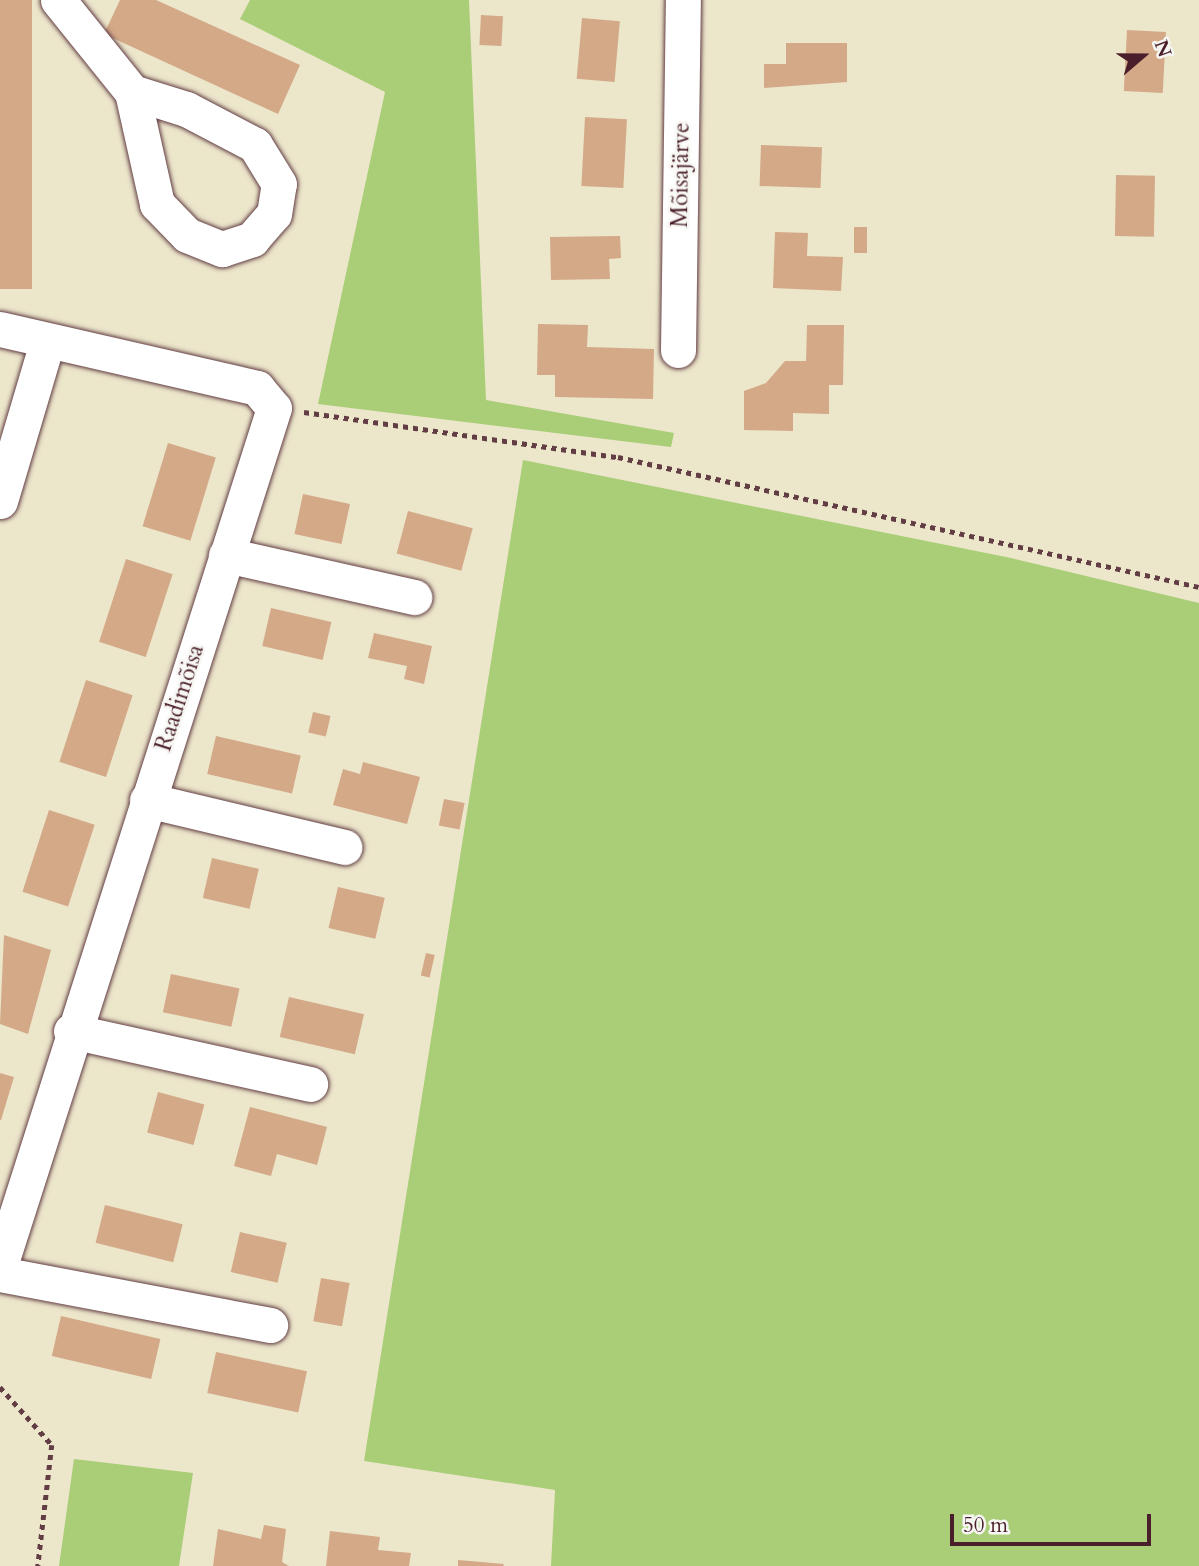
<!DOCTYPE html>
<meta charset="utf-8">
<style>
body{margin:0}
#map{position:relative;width:1199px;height:1566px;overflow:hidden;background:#ece6cb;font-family:Cardo,serif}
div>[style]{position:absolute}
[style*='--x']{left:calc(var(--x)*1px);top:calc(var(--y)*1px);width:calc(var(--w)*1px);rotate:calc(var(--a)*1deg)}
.green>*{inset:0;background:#a9ce77}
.building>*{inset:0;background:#d3a988;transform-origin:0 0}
.path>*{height:4.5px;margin-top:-2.25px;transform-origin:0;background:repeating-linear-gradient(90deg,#623d43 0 5px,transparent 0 10px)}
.roads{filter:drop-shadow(0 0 2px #623d43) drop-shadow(0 0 2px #623d43)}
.minor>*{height:35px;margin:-17.5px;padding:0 17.5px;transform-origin:17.5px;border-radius:17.5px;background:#fff}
span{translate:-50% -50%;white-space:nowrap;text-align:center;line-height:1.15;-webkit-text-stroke:5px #f6f6f2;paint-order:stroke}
.street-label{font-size:23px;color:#4a1f2b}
.north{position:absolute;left:1108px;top:21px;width:70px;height:70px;-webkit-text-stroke:5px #f6f6f2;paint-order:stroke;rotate:70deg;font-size:19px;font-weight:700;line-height:28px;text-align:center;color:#4a1f2b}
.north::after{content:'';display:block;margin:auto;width:24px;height:32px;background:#4a1f2b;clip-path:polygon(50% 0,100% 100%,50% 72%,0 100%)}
.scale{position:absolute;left:950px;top:1514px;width:201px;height:32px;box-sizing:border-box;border:4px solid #4a1f2b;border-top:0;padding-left:9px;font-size:21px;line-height:24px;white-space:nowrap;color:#4a1f2b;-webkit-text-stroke:5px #f6f6f2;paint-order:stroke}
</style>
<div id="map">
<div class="green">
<i style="clip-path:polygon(250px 0,469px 0,486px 400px,674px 433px,671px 447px,318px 404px,385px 92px,240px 19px)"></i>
<i style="clip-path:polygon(523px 460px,1011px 558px,1199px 603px,1199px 1566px,551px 1566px,555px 1490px,364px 1461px)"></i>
<i style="clip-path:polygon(74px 1459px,193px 1473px,179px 1566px,59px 1566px)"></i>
</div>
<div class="building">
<i style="left:0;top:0;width:32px;height:289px"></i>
<i style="clip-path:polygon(120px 0,156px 0,300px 65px,278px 114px,104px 34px)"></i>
<i style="left:481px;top:15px;width:22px;height:30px;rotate:3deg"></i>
<i style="left:582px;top:18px;width:38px;height:61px;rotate:5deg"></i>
<i style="left:1127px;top:30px;width:39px;height:61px;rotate:3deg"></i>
<i style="clip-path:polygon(786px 43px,847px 43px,847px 82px,764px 88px,764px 64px,786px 64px)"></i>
<i style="left:585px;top:117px;width:42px;height:69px;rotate:3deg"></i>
<i style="left:761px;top:145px;width:61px;height:41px;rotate:2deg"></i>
<i style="left:1116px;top:175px;width:39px;height:61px;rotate:1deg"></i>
<i style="left:854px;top:227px;width:13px;height:26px"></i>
<i style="clip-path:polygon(775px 232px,808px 233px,807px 256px,843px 257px,841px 291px,773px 288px)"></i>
<i style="clip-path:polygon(620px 236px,621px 258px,609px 259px,610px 279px,551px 280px,550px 237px)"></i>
<i style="clip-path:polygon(538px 324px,588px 325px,587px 347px,654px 349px,653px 399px,555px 397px,555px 375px,537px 375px)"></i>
<i style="clip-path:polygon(807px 325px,844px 325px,843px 385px,829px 385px,829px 414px,793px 413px,793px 431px,744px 430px,744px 391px,766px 383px,785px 361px,806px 361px)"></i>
<i style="left:168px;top:443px;width:50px;height:87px;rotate:17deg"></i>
<i style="left:303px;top:494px;width:48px;height:41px;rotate:12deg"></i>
<i style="left:408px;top:511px;width:67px;height:44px;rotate:15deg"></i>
<i style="left:126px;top:559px;width:49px;height:87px;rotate:18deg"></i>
<i style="left:271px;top:608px;width:62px;height:39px;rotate:13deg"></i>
<i style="clip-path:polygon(374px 633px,432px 646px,424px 684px,404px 679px,407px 666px,368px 658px)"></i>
<i style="left:86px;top:680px;width:49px;height:86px;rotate:18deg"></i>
<i style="left:313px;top:712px;width:18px;height:21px;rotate:13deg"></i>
<i style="left:216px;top:736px;width:87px;height:39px;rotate:13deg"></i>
<i style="clip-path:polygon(363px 762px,420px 777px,407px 824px,333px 805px,343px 769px,360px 774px)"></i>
<i style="left:444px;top:799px;width:21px;height:27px;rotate:11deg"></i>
<i style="left:49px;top:810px;width:48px;height:86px;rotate:18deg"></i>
<i style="left:212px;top:858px;width:48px;height:41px;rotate:13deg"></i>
<i style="left:338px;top:887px;width:48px;height:42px;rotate:13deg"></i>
<i style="clip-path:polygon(4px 935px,51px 950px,28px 1034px,0 1024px)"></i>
<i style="left:426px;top:953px;width:9px;height:23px;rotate:13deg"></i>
<i style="left:171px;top:974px;width:70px;height:39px;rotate:12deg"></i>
<i style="left:289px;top:997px;width:77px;height:41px;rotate:13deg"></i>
<i style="clip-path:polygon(0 1073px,14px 1077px,1px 1120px,0 1120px)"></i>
<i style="left:158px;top:1092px;width:48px;height:42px;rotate:15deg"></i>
<i style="clip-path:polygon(250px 1107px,327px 1127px,317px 1165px,277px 1154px,271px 1176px,234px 1166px)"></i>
<i style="left:105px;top:1205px;width:80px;height:39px;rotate:14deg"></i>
<i style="left:240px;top:1232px;width:48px;height:41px;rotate:13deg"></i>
<i style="left:321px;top:1278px;width:29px;height:44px;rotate:10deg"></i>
<i style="left:61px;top:1316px;width:102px;height:41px;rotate:13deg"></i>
<i style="left:216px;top:1352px;width:93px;height:42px;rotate:12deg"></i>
<i style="clip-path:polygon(264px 1525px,286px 1529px,282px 1562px,289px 1566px,213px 1566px,218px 1529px,261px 1539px)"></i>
<i style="clip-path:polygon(330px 1531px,380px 1537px,378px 1550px,411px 1553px,409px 1566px,326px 1566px)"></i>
<i style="clip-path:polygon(458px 1560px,504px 1564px,503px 1566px,458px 1566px)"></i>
</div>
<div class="path">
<i style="--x:304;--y:412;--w:317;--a:8.2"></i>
<i style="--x:618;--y:457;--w:595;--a:12.61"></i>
<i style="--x:0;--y:1387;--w:78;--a:48.1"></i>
<i style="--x:52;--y:1445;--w:122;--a:96.6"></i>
</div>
<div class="roads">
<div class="minor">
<i style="--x:58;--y:0;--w:118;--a:51.2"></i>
<i style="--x:132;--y:92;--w:115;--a:77.4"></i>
<i style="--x:157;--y:204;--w:43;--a:45.9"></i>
<i style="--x:187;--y:235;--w:38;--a:22"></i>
<i style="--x:222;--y:249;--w:32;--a:-18"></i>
<i style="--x:252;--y:239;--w:33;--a:-49"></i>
<i style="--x:274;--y:214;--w:30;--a:-81"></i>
<i style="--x:279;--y:184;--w:46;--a:-121.6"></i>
<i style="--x:255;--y:145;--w:78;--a:-152.4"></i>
<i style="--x:186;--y:109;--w:57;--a:-162.5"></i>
<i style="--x:0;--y:329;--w:264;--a:12.9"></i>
<i style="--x:257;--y:388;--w:26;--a:50"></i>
<i style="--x:274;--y:408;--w:901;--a:107.71"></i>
<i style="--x:678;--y:350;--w:350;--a:-89.2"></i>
<i style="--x:0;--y:501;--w:166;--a:-73.5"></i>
<i style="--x:226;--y:555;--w:193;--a:12.6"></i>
<i style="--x:147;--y:800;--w:203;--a:13.4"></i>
<i style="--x:71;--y:1031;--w:245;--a:12.5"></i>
<i style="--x:0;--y:1274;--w:275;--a:10.7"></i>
</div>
</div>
<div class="street-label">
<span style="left:681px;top:175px;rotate:-89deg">Mõisajärve</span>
<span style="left:180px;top:698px;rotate:-72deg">Raadimõisa</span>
</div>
<div class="north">N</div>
<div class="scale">50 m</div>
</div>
